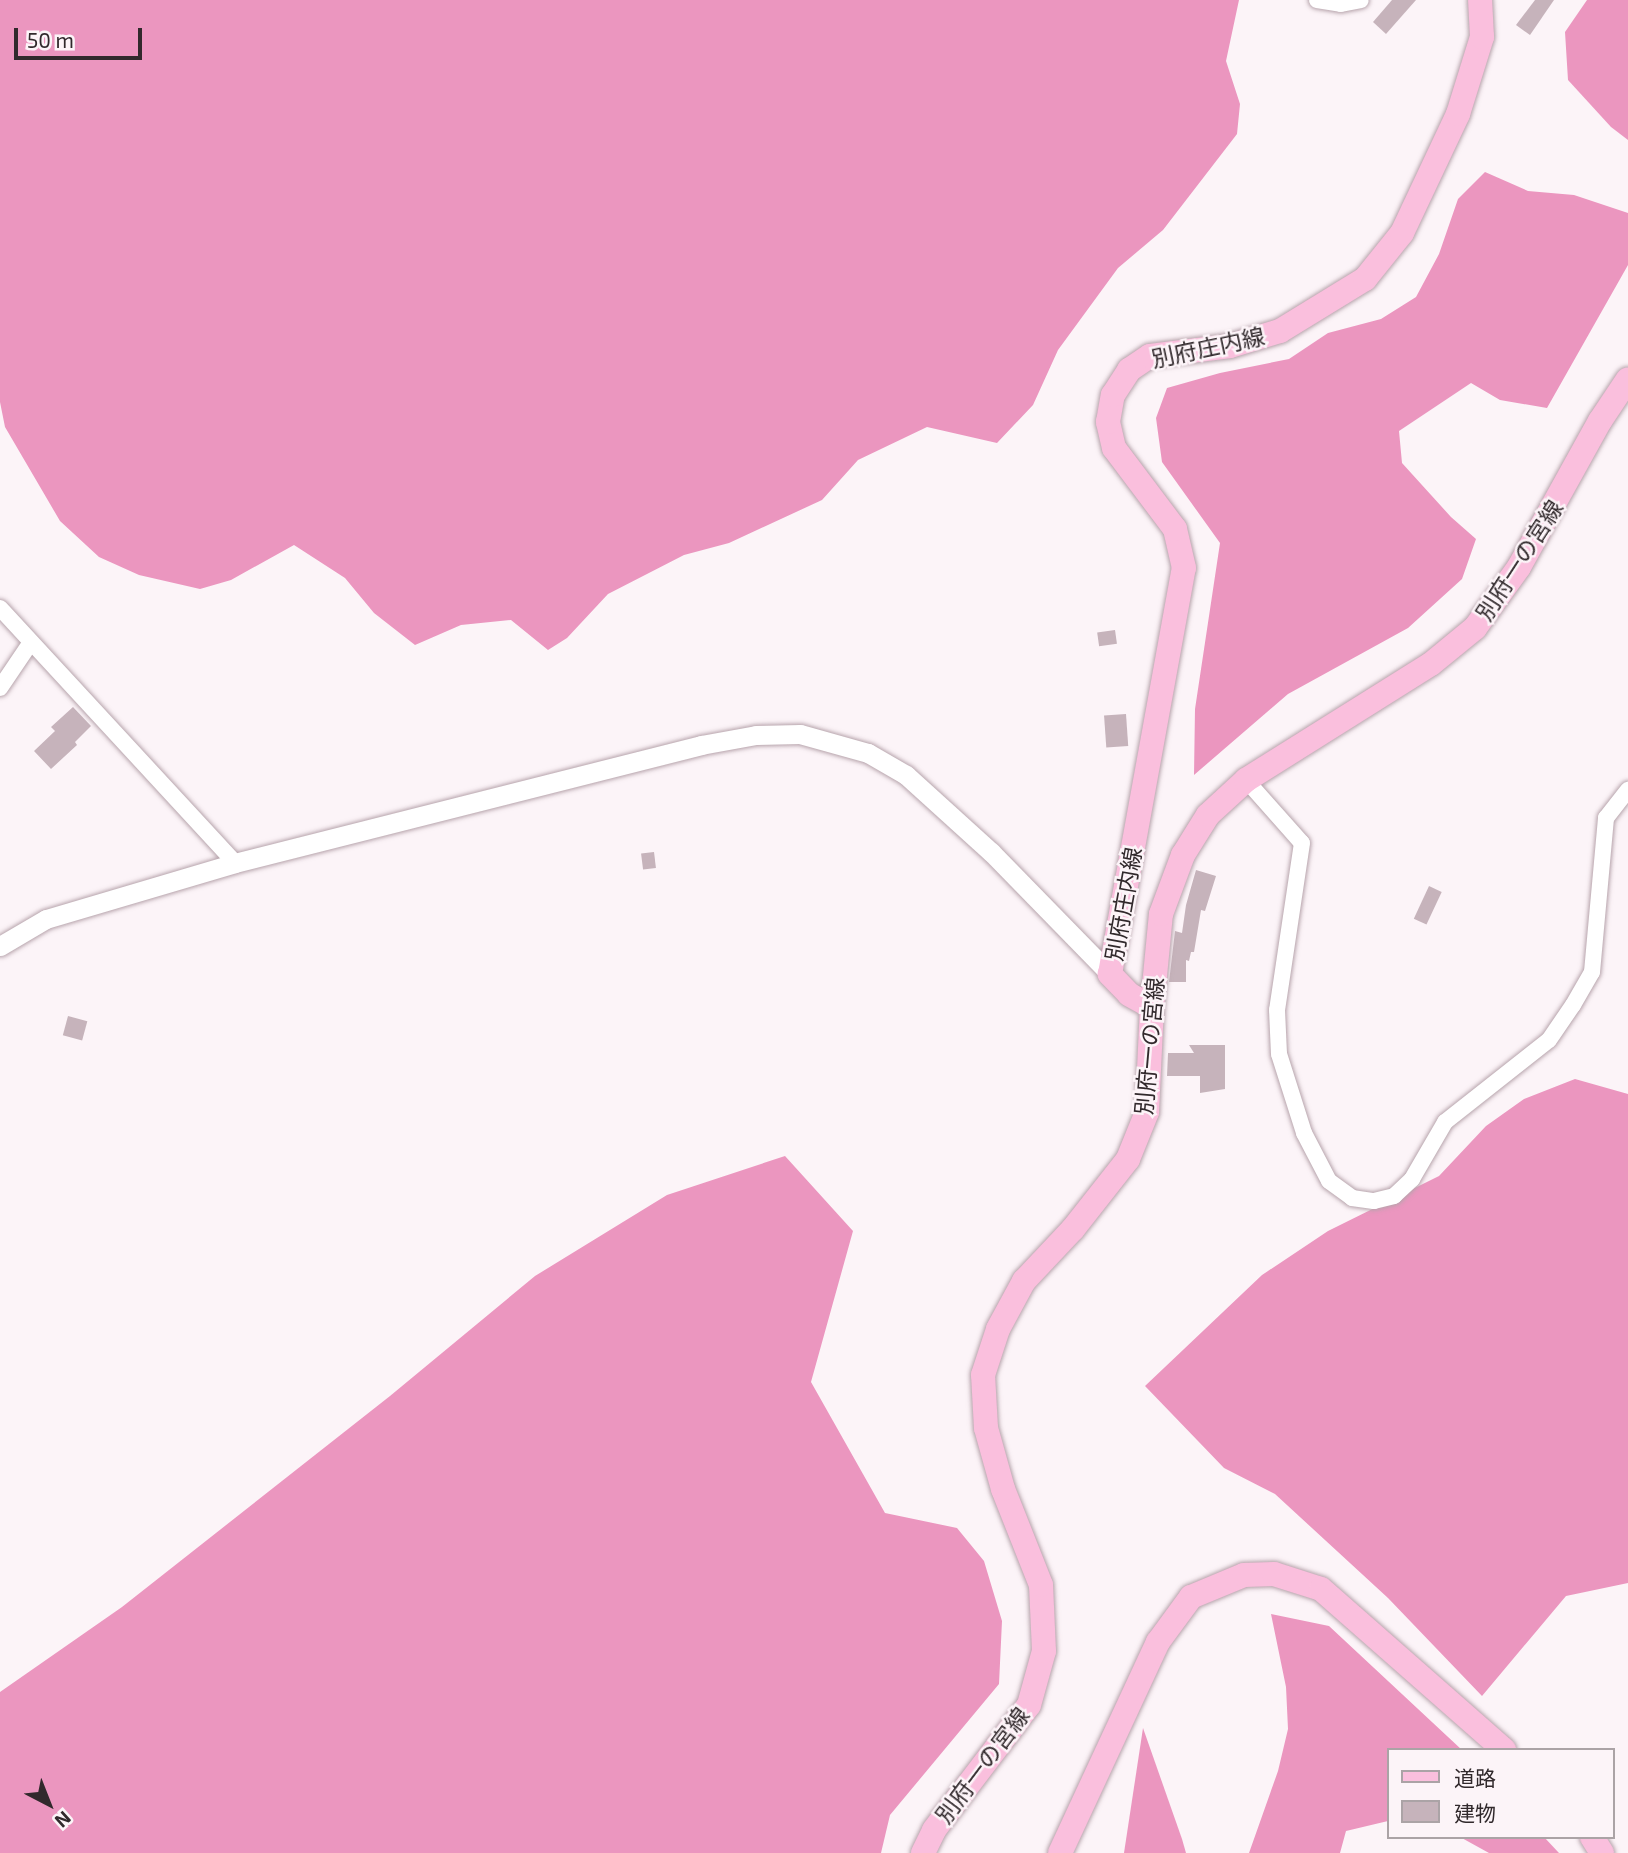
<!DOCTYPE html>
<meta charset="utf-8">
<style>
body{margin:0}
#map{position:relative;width:1628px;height:1853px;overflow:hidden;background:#fcf4f8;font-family:"Exo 2","Noto Sans JP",sans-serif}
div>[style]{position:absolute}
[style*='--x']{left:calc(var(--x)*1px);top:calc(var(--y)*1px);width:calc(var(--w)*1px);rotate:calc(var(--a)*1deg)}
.forest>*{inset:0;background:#eb96bf}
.building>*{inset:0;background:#c6b3bb;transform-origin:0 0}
.roads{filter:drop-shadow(0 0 2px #b7a4ac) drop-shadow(0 0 2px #b7a4ac)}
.minor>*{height:16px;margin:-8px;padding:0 8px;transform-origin:8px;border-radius:8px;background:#fff}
.tertiary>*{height:19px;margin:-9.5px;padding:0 9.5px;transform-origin:9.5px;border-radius:9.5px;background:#fff}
.primary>*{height:24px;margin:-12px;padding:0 12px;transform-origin:12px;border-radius:12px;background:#fabfdd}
span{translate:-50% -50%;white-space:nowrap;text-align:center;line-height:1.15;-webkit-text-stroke:5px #fcf4f8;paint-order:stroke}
.street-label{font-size:23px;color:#31292c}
.legend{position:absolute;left:1387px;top:1748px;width:228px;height:91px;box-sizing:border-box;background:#fcf4f8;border:2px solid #aba3a6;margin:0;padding:9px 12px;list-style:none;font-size:21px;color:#31292c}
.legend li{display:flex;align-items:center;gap:14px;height:35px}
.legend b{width:35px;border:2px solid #aba3a6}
.north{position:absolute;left:14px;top:1769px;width:70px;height:70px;-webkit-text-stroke:5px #fcf4f8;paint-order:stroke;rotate:138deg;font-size:19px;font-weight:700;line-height:28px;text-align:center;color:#31292c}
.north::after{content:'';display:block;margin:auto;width:24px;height:32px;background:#31292c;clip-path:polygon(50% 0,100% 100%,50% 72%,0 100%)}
.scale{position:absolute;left:14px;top:28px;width:128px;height:32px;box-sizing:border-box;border:4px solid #31292c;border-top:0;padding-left:9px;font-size:21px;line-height:24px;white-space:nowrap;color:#31292c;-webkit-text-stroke:5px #fcf4f8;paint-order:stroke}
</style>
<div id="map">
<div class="forest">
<i style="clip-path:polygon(0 0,1239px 0,1226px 61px,1240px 104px,1237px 134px,1163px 230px,1118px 268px,1058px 350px,1033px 405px,997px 443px,927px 427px,858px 460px,822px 500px,729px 543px,684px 555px,608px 594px,567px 638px,548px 650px,511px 620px,461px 625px,415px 645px,374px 613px,345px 578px,294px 545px,231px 580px,200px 589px,139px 575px,99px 557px,60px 521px,5px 427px,0 402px)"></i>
<i style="clip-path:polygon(1587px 0,1628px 0,1628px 140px,1611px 127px,1568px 80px,1565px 32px)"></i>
<i style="clip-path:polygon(1485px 172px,1528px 191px,1574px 195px,1628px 213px,1628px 265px,1547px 408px,1500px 400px,1471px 383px,1399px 431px,1402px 463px,1451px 517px,1476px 539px,1462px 579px,1408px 628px,1288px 694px,1194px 775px,1195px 709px,1220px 543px,1162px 462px,1156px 418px,1167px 388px,1220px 373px,1289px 359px,1328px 333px,1381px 319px,1416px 297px,1439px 254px,1458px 199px)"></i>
<i style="clip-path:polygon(1575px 1079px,1628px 1094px,1628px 1583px,1566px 1596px,1482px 1696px,1388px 1598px,1275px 1494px,1224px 1468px,1145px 1386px,1262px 1275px,1328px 1231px,1439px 1176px,1486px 1126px,1524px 1099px)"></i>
<i style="clip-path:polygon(785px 1156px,853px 1231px,811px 1382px,885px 1513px,957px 1528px,984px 1561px,1002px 1621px,999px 1684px,890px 1815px,881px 1853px,0 1853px,0 1692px,122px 1607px,390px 1396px,535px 1276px,667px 1195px)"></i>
<i style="clip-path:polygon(1271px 1614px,1329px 1626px,1462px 1750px,1388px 1750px,1388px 1821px,1346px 1831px,1340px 1853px,1249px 1853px,1278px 1771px,1288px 1729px,1286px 1687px)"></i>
<i style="clip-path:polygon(1143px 1728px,1182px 1839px,1186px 1853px,1124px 1853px)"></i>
<i style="clip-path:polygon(1460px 1837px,1544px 1837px,1559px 1853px,1489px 1853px)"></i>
</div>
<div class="building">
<i style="clip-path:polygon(1392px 0,1416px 0,1386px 34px,1373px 22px)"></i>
<i style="clip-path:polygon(1535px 0,1554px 0,1530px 35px,1516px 25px)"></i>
<i style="left:1115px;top:630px;width:14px;height:18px;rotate:82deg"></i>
<i style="clip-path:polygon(73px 707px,91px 726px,75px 742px,77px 745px,51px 769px,34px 751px,55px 731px,51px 727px)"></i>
<i style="left:1126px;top:714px;width:32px;height:22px;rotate:86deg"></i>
<i style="left:654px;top:852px;width:16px;height:13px;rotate:83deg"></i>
<i style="clip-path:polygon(1196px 870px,1216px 876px,1205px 911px,1201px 910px,1194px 952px,1191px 952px,1189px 961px,1186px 960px,1186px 982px,1169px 982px,1175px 931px,1182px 933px,1186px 905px)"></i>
<i style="left:1429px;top:886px;width:14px;height:36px;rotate:25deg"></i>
<i style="left:68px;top:1016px;width:20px;height:20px;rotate:15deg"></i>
<i style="clip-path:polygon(1189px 1045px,1225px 1045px,1225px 1089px,1200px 1093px,1200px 1076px,1167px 1076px,1168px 1053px,1194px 1053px)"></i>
</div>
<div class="roads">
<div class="minor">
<i style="--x:1317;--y:0;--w:24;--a:9"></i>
<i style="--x:1341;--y:4;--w:20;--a:-11"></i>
<i style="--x:0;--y:608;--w:347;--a:47.3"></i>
<i style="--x:0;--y:688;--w:55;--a:-56"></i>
<i style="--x:1246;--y:780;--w:84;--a:48.4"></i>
<i style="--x:1302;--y:843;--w:169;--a:98.5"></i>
<i style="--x:1277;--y:1010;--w:44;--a:87.4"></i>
<i style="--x:1279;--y:1054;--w:83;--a:72.4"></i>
<i style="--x:1304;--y:1133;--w:54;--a:62.5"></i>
<i style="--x:1329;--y:1181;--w:29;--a:36"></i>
<i style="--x:1352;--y:1198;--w:22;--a:8"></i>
<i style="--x:1374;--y:1201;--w:21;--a:-14"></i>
<i style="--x:1394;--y:1196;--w:25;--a:-43"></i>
<i style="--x:1412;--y:1179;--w:66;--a:-59.9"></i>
<i style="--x:1445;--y:1122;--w:132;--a:-38.3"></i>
<i style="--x:1549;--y:1040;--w:42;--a:-55.6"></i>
<i style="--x:1573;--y:1005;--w:38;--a:-60"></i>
<i style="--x:1592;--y:972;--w:155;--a:-84.8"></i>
<i style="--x:1606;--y:818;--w:36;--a:-52"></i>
</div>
<div class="tertiary">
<i style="--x:0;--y:946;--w:53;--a:-30.4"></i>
<i style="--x:46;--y:919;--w:197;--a:-16.5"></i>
<i style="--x:235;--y:863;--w:481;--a:-14.2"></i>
<i style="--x:701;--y:745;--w:56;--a:-10.3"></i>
<i style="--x:756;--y:735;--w:44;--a:-1.3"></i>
<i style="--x:800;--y:734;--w:71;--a:15.6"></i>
<i style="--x:868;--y:753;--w:44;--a:30.1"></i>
<i style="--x:906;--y:775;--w:115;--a:42.2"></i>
<i style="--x:991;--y:852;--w:170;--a:45.7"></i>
</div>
<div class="primary">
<i style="--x:1152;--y:1007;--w:26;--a:-151"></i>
<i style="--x:1129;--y:994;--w:28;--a:-134"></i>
<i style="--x:1110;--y:974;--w:413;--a:-79.7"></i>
<i style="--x:1184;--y:568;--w:40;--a:-103"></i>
<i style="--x:1175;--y:529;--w:101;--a:-127"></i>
<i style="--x:1114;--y:448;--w:27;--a:-103"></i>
<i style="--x:1108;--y:422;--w:27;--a:-80"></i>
<i style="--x:1113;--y:395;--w:30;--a:-57"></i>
<i style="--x:1129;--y:370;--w:25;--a:-34"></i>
<i style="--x:1150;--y:356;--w:81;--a:-7.1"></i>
<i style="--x:1230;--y:346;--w:52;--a:-16.7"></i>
<i style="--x:1280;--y:331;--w:100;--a:-31.5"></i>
<i style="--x:1365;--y:279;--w:59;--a:-51.2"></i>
<i style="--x:1402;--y:233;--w:132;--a:-64.8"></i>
<i style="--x:1458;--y:114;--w:81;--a:-72.7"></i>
<i style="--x:1482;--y:37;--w:37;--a:-93"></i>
<i style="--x:1592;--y:1837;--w:19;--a:58"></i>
<i style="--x:923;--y:1853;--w:25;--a:-64"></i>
<i style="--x:934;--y:1830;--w:157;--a:-52.8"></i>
<i style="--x:1029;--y:1705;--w:56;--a:-74.5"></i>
<i style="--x:1044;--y:1651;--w:66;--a:-92.6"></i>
<i style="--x:1041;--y:1585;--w:103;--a:-111.6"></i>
<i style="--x:1003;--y:1489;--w:63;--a:-105.6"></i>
<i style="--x:986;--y:1428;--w:53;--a:-93.2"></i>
<i style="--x:983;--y:1375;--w:48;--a:-71.9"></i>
<i style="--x:998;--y:1329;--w:55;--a:-61.6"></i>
<i style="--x:1024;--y:1281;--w:71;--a:-46.7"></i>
<i style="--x:1073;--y:1229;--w:89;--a:-51.8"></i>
<i style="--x:1128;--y:1159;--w:51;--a:-68"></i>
<i style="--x:1147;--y:1112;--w:105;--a:-87.3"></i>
<i style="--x:1152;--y:1007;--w:93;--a:-84.5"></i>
<i style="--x:1161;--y:914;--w:63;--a:-69.6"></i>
<i style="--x:1183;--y:855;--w:47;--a:-58"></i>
<i style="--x:1208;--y:815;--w:52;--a:-42.6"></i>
<i style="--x:1246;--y:780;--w:218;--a:-32.1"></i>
<i style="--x:1431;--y:664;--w:57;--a:-39.3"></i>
<i style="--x:1475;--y:628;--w:75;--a:-54.2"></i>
<i style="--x:1519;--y:567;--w:167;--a:-61"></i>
<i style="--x:1600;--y:421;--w:50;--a:-56.3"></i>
<i style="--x:1060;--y:1853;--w:233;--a:-65.1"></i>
<i style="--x:1158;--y:1642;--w:56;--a:-53.7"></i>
<i style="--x:1191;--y:1597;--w:57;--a:-22.5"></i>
<i style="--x:1244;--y:1575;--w:30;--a:-2"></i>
<i style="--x:1274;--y:1574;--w:49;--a:17.7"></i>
<i style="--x:1321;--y:1589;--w:244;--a:41.3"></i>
</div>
</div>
<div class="street-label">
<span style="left:1208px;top:347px;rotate:-12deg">別府庄内線</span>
<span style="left:1519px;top:560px;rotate:-57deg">別府一の宮線</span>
<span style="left:1123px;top:904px;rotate:-80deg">別府庄内線</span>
<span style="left:1149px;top:1046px;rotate:-85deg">別府一の宮線</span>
<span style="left:982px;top:1765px;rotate:-53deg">別府一の宮線</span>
</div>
<ul class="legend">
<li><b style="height:9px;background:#fabfdd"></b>道路</li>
<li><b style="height:19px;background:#c6b3bb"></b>建物</li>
</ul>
<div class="north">N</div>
<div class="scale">50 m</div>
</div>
